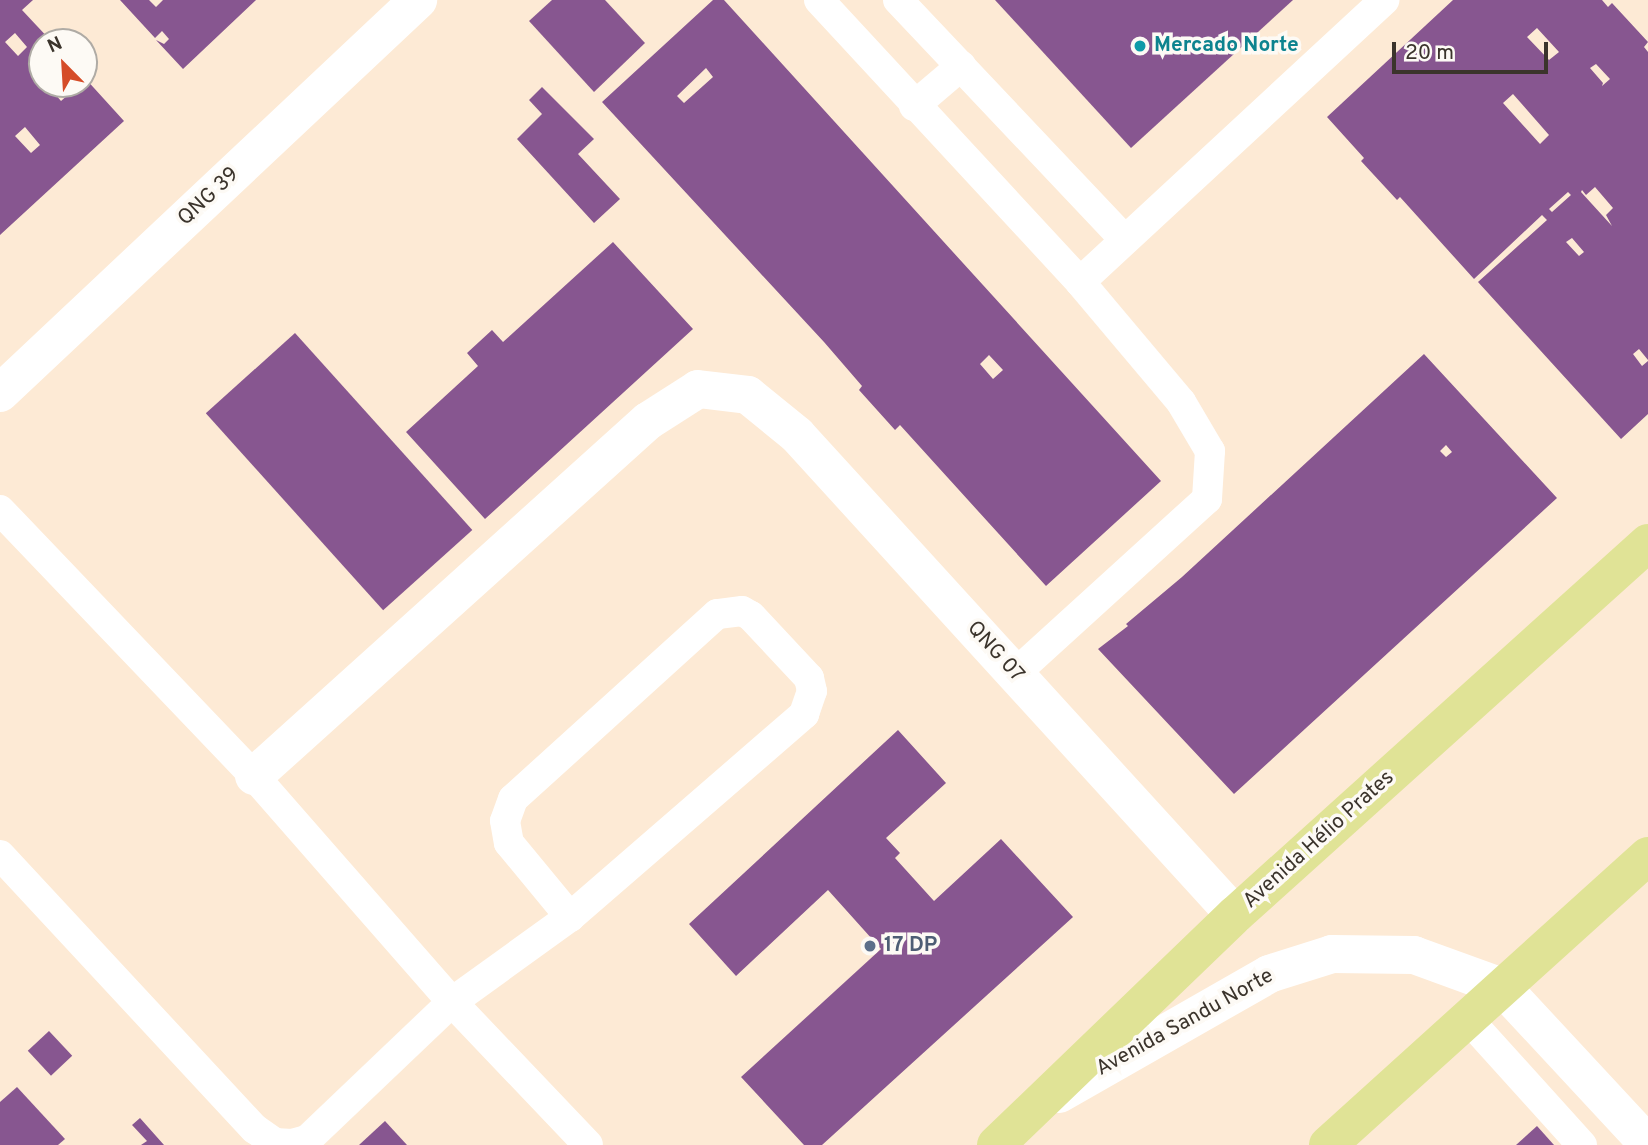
<!DOCTYPE html>
<meta charset="utf-8">
<style>
body{margin:0}
#map{position:relative;width:1648px;height:1145px;overflow:hidden;background:#fdead5;font-family:Overpass,sans-serif}
div>[style]{position:absolute}
[style*='--x']{left:calc(var(--x)*1px);top:calc(var(--y)*1px);width:calc(var(--w)*1px);rotate:calc(var(--a)*1deg)}
.building>*{inset:0;background:#875690;transform-origin:0 0}
.lane>*{height:30px;margin:-15px;padding:0 15px;transform-origin:15px;border-radius:15px;background:#fff}
.street>*{height:38px;margin:-19px;padding:0 19px;transform-origin:19px;border-radius:19px;background:#fff}
.secondary>*{height:38px;margin:-19px;padding:0 19px;transform-origin:19px;border-radius:19px;background:#fff}
.primary>*{height:38px;margin:-19px;padding:0 19px;transform-origin:19px;border-radius:19px;background:#e0e396}
.dots>*{width:19px;height:19px;translate:-50% -50%;box-sizing:border-box;border:4px solid #fdfaf5;border-radius:50%}
span{translate:-50% -50%;white-space:nowrap;text-align:center;line-height:1.15;-webkit-text-stroke:7px #fdfaf5;paint-order:stroke}
.culture-label{font-size:21px;color:#0d838f;font-weight:700}
.left{translate:0 -50%;text-align:left}
.street-label{font-size:21px;color:#3b342c}
.service-label{font-size:21px;color:#4e5e75;font-weight:700}
.north{position:absolute;left:28px;top:28px;width:70px;height:70px;box-sizing:border-box;background:#fdfaf5;border:2px solid #afaba5;border-radius:50%;rotate:336deg;font-size:19px;font-weight:700;line-height:28px;text-align:center;color:#3b342c}
.north::after{content:'';display:block;margin:auto;width:24px;height:32px;background:#d54c28;clip-path:polygon(50% 0,100% 100%,50% 72%,0 100%)}
.scale{position:absolute;left:1392px;top:42px;width:156px;height:32px;box-sizing:border-box;border:4px solid #3b342c;border-top:0;padding-left:9px;font-size:21px;line-height:24px;white-space:nowrap;color:#3b342c;-webkit-text-stroke:5px #fdfaf5;paint-order:stroke}
</style>
<div id="map">
<div class="building">
<i style="clip-path:polygon(evenodd,0 0,33px 0,22px 10px,52px 42px,42px 42px,42px 84px,52px 84px,49px 87px,61px 101px,69px 94px,60px 84px,84px 84px,84px 77px,124px 121px,0 235px,0 0,15px 33px,27px 47px,18px 56px,5px 42px,15px 33px,0 0,25px 127px,40px 145px,31px 153px,15px 136px,25px 127px)"></i>
<i style="clip-path:polygon(120px 0,149px 0,156px 7px,163px 0,256px 0,183px 69px,156px 40px,164px 44px,169px 39px,162px 31px,155px 38px)"></i>
<i style="clip-path:polygon(552px 0,605px 0,645px 43px,594px 92px,529px 21px)"></i>
<i style="clip-path:polygon(evenodd,713px 0,724px 0,1161px 481px,1046px 586px,900px 425px,895px 430px,859px 390px,862px 386px,824px 342px,602px 102px,713px 0,706px 68px,713px 77px,684px 103px,677px 96px,706px 68px,713px 0,989px 355px,1003px 370px,993px 379px,980px 364px,989px 355px)"></i>
<i style="clip-path:polygon(995px 0,1293px 0,1131px 148px)"></i>
<i style="clip-path:polygon(evenodd,1453px 0,1602px 0,1608px 7px,1612px 3px,1648px 42px,1644px 47px,1648px 52px,1648px 360px,1639px 349px,1633px 354px,1642px 366px,1648px 361px,1648px 414px,1621px 439px,1478px 282px,1547px 220px,1542px 215px,1474px 279px,1400px 197px,1397px 200px,1361px 161px,1364px 158px,1327px 117px,1453px 0,1537px 28px,1559px 52px,1549px 60px,1527px 37px,1537px 28px,1453px 0,1596px 64px,1610px 79px,1602px 86px,1603px 83px,1590px 68px,1596px 64px,1453px 0,1513px 94px,1549px 135px,1540px 144px,1503px 103px,1513px 94px,1453px 0,1595px 187px,1613px 208px,1606px 215px,1612px 226px,1581px 192px,1582px 190px,1586px 195px,1595px 187px,1453px 0,1568px 192px,1571px 195px,1552px 212px,1549px 209px,1568px 192px,1453px 0,1572px 238px,1584px 252px,1579px 256px,1566px 242px,1572px 238px)"></i>
<i style="clip-path:polygon(542px 87px,594px 139px,578px 154px,620px 199px,594px 223px,517px 139px,542px 114px,529px 100px)"></i>
<i style="clip-path:polygon(613px 242px,693px 329px,485px 519px,406px 432px,478px 366px,467px 353px,492px 330px,503px 342px)"></i>
<i style="left:295px;top:333px;width:265px;height:120px;rotate:48deg"></i>
<i style="clip-path:polygon(evenodd,1424px 354px,1557px 498px,1234px 794px,1098px 649px,1128px 626px,1126px 624px,1182px 577px,1424px 354px,1446px 445px,1452px 452px,1446px 457px,1440px 451px,1446px 445px)"></i>
<i style="clip-path:polygon(898px 730px,946px 783px,886px 838px,900px 853px,895px 858px,934px 901px,1001px 839px,1073px 917px,822px 1145px,804px 1145px,741px 1077px,881px 949px,828px 890px,736px 976px,689px 924px)"></i>
<i style="left:49px;top:1031px;width:34px;height:29px;rotate:47deg"></i>
<i style="clip-path:polygon(17px 1087px,65px 1139px,58px 1145px,0 1145px,0 1102px)"></i>
<i style="clip-path:polygon(140px 1118px,164px 1145px,141px 1145px,147px 1141px,132px 1125px)"></i>
<i style="clip-path:polygon(385px 1121px,407px 1145px,359px 1145px)"></i>
<i style="clip-path:polygon(1537px 1126px,1554px 1145px,1516px 1145px)"></i>
</div>
<div class="lane">
<i style="--x:819;--y:0;--w:384;--a:47.2"></i>
<i style="--x:1080;--y:282;--w:157;--a:49.9"></i>
<i style="--x:1181;--y:402;--w:57;--a:59.4"></i>
<i style="--x:1210;--y:451;--w:48;--a:93.6"></i>
<i style="--x:1207;--y:499;--w:260;--a:137.7"></i>
<i style="--x:898;--y:0;--w:330;--a:46.6"></i>
<i style="--x:914;--y:106;--w:62;--a:-40.4"></i>
<i style="--x:1080;--y:282;--w:415;--a:-42.8"></i>
<i style="--x:0;--y:510;--w:368;--a:46.3"></i>
<i style="--x:254;--y:776;--w:300;--a:48.8"></i>
<i style="--x:452;--y:1002;--w:197;--a:46.4"></i>
<i style="--x:0;--y:855;--w:374;--a:47.1"></i>
<i style="--x:255;--y:1129;--w:24;--a:35"></i>
<i style="--x:275;--y:1143;--w:17;--a:3"></i>
<i style="--x:292;--y:1144;--w:16;--a:-15"></i>
<i style="--x:307;--y:1140;--w:200;--a:-43.6"></i>
<i style="--x:452;--y:1002;--w:145;--a:-35.8"></i>
<i style="--x:570;--y:917;--w:310;--a:-40.9"></i>
<i style="--x:804;--y:714;--w:24;--a:-71"></i>
<i style="--x:812;--y:691;--w:13;--a:-103"></i>
<i style="--x:809;--y:678;--w:85;--a:-133.1"></i>
<i style="--x:751;--y:616;--w:10;--a:-151"></i>
<i style="--x:742;--y:611;--w:25;--a:173"></i>
<i style="--x:717;--y:614;--w:275;--a:137.8"></i>
<i style="--x:513;--y:799;--w:23;--a:110"></i>
<i style="--x:505;--y:821;--w:22;--a:80"></i>
<i style="--x:509;--y:843;--w:96;--a:50.5"></i>
<i style="--x:1468;--y:1019;--w:170;--a:47.9"></i>
</div>
<div class="street">
<i style="--x:0;--y:393;--w:574;--a:-43.23"></i>
<i style="--x:254;--y:776;--w:530;--a:-42.02"></i>
<i style="--x:648;--y:421;--w:59;--a:-32.6"></i>
<i style="--x:698;--y:389;--w:50;--a:6.8"></i>
<i style="--x:748;--y:395;--w:63;--a:39.2"></i>
<i style="--x:797;--y:435;--w:650;--a:47.62"></i>
</div>
<div class="secondary">
<i style="--x:1059;--y:1094;--w:242;--a:-29.7"></i>
<i style="--x:1269;--y:974;--w:66;--a:-17.6"></i>
<i style="--x:1332;--y:954;--w:82;--a:0.7"></i>
<i style="--x:1414;--y:955;--w:94;--a:20"></i>
<i style="--x:1502;--y:987;--w:214;--a:47.1"></i>
</div>
<div class="primary">
<i style="--x:996;--y:1145;--w:332;--a:-43.9"></i>
<i style="--x:1235;--y:915;--w:556;--a:-42.01"></i>
<i style="--x:1328;--y:1145;--w:431;--a:-42.1"></i>
</div>
<div class="dots">
<i style="left:1140px;top:46px;background:#0f9aa8"></i>
<i style="left:870px;top:946px;background:#5c6f8a"></i>
</div>
<div class="culture-label">
<span class="left" style="left:1154px;top:46px">Mercado Norte</span>
</div>
<div class="street-label">
<span style="left:209px;top:197px;rotate:-43deg">QNG 39</span>
<span style="left:995px;top:652px;rotate:48deg">QNG 07</span>
<span style="left:1319px;top:840px;rotate:-42deg">Avenida Hélio Prates</span>
<span style="left:1185px;top:1023px;rotate:-29deg">Avenida Sandu Norte</span>
</div>
<div class="service-label">
<span class="left" style="left:884px;top:946px">17 DP</span>
</div>
<div class="north">N</div>
<div class="scale">20 m</div>
</div>
